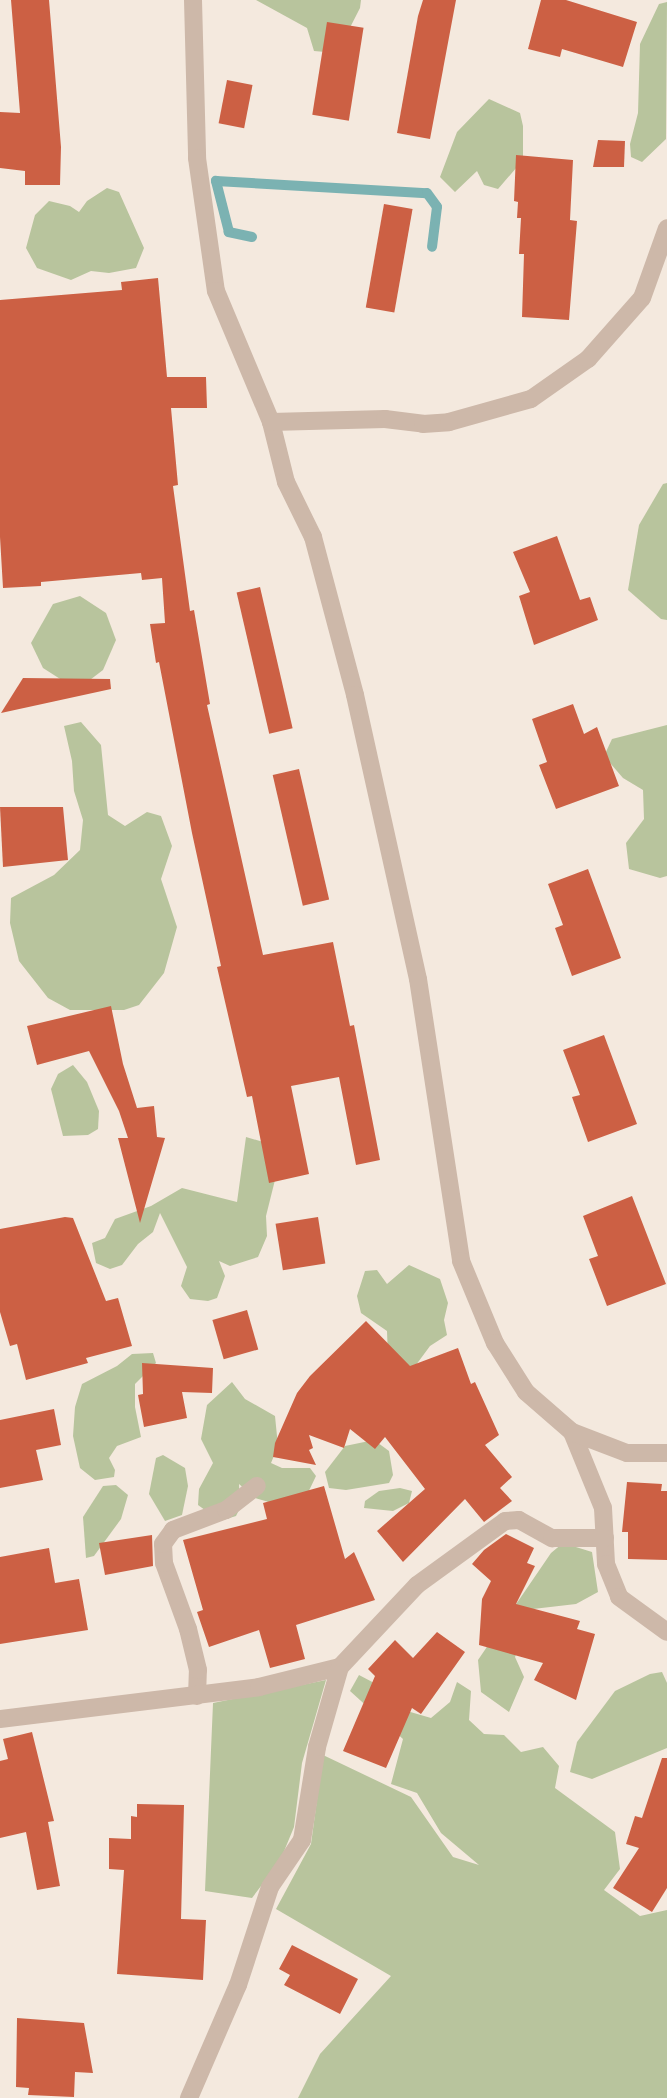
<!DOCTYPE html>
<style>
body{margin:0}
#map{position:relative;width:667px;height:2098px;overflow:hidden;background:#f4e9de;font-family:"PT Sans Narrow",sans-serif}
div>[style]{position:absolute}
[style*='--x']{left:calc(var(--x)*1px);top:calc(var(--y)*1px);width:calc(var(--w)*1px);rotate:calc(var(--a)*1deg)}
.green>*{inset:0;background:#b8c49d}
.stream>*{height:10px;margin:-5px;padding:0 5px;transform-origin:5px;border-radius:5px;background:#7bb2b2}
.building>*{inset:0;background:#cc6044;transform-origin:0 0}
.street>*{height:18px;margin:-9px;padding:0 9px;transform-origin:9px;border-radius:9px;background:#cdb8a9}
span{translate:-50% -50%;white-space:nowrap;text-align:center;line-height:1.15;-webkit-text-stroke:7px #fbf3eb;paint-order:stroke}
</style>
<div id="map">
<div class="green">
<i style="clip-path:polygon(256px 0,361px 0,360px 8px,337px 53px,314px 51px,307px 28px)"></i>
<i style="clip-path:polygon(667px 2px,666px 139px,642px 162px,631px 157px,630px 144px,638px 113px,640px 44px,659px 4px)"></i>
<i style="clip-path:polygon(489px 99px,520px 113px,523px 126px,523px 160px,498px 189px,484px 185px,477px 171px,455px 192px,440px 177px,457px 132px)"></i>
<i style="clip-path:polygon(107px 188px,119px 192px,144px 248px,136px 268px,109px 273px,91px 271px,71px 280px,37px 268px,26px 248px,35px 215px,49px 201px,70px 206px,79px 212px,87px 201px)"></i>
<i style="clip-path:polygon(667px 483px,667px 620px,661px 619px,628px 590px,639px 525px,663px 484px)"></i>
<i style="clip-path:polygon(80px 596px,106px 613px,116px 640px,103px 670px,82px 686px,68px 684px,43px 668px,31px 643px,53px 604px)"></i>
<i style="clip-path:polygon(81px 722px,101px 745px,108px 815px,125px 826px,147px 812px,161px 816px,172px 846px,161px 879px,177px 927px,164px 973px,139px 1005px,124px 1010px,70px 1010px,48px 998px,19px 961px,10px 923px,11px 898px,54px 875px,80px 850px,83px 820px,74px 791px,72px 761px,64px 726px)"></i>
<i style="clip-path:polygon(667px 725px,667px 876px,660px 878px,629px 869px,626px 843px,644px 819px,643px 790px,623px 778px,604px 756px,612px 739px)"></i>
<i style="clip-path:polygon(73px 1065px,87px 1082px,99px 1111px,98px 1129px,88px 1135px,63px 1136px,51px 1089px,58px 1074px)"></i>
<i style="clip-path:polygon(246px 1137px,270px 1144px,277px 1172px,266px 1216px,267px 1236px,258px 1257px,230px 1266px,219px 1261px,225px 1276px,217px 1298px,208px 1301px,190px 1299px,181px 1286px,187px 1267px,160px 1213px,153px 1232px,138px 1244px,122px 1265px,110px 1269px,96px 1263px,92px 1243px,105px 1238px,115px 1219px,151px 1206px,182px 1188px,237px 1202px)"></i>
<i style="clip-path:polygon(409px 1265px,440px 1279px,448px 1303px,444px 1320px,447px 1335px,430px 1346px,413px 1369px,388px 1358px,387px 1331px,361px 1313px,357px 1296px,365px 1271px,377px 1270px,387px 1284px)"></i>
<i style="clip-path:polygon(153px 1353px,156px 1363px,135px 1384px,135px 1407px,141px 1437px,117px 1446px,109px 1458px,115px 1470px,114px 1477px,95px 1480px,80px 1468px,73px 1436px,75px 1407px,82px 1384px,117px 1366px,132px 1354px)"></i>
<i style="clip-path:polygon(232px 1382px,245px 1399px,275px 1416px,278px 1446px,271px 1463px,282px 1468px,310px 1468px,316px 1476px,305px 1499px,279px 1505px,255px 1498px,239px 1484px,240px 1508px,236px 1516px,220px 1521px,198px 1505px,199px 1489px,213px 1463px,201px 1439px,207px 1405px)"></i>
<i style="clip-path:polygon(374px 1440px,389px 1451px,393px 1475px,389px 1483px,346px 1490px,329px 1488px,325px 1472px,345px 1446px)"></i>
<i style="clip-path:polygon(163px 1455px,185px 1468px,188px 1486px,182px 1515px,165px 1521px,149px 1494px,156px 1458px)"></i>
<i style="clip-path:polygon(116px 1485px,128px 1495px,121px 1519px,94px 1556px,86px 1558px,83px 1517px,103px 1486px)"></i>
<i style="clip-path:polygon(400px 1488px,412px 1491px,409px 1503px,393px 1511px,364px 1508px,365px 1501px,379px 1491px)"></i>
<i style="clip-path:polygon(563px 1543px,592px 1552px,598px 1592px,576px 1604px,533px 1609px,515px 1657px,524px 1677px,509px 1712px,481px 1692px,478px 1660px,551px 1553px)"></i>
<i style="clip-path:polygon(662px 1672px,667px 1683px,667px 1748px,592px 1779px,570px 1772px,577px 1742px,615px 1691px,650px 1674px)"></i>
<i style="clip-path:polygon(359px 1675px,378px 1685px,407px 1711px,431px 1718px,450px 1702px,457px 1682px,471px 1691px,469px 1720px,484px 1734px,504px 1735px,521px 1752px,543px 1747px,559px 1766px,555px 1788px,615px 1832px,620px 1869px,604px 1890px,640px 1916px,667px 1910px,667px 2098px,298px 2098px,320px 2054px,391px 1976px,276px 1909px,311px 1844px,323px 1755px,411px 1797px,453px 1857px,479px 1865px,441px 1833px,417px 1793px,391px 1784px,403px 1739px,350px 1691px)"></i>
<i style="clip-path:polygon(326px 1680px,302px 1763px,294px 1827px,280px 1861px,252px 1898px,205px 1891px,213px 1703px)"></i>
</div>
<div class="stream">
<i style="--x:252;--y:237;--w:24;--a:-168"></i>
<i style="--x:229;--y:232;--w:53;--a:-104.3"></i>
<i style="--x:216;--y:181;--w:211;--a:3.3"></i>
<i style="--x:427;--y:193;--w:17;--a:54"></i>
<i style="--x:437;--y:207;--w:40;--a:97.1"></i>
</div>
<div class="building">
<i style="clip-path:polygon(11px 0,49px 0,61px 147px,60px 185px,25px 185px,25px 171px,0 168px,0 112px,20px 113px)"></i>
<i style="clip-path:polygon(423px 0,456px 0,430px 139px,397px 133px,418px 16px)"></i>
<i style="clip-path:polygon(541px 0,566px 0,637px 22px,623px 67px,562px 49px,560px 57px,528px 49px)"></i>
<i style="left:327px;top:22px;width:37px;height:94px;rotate:9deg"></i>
<i style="left:227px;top:80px;width:26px;height:44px;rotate:11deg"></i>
<i style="clip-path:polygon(598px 140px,625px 141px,624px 167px,593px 167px)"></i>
<i style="clip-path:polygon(516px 155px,573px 160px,570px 220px,577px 221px,569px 320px,522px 317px,524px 254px,519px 254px,521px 218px,517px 218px,518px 202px,514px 201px)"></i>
<i style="left:384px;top:204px;width:29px;height:105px;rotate:10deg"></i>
<i style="clip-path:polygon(158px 278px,167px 377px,206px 377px,207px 408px,171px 408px,178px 485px,173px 486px,190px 611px,194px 610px,210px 704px,207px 705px,263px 955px,333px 942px,350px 1026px,354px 1025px,380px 1160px,356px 1165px,339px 1077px,291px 1086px,309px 1174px,269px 1183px,252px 1096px,247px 1097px,217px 967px,221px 966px,192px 833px,159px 662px,156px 663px,150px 624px,165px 623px,162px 578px,142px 580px,141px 573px,41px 582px,41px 586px,3px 588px,0 537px,0 300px,122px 290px,121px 282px)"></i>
<i style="clip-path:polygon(557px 536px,580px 600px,590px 597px,598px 620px,534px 645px,519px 596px,530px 592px,513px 552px)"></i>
<i style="left:260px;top:587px;width:145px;height:24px;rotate:77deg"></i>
<i style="clip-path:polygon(23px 678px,110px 679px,111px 689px,1px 713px)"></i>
<i style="clip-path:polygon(573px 704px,584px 734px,597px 727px,619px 786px,556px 809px,539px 765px,547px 762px,532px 719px)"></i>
<i style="left:299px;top:769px;width:134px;height:27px;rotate:77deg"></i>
<i style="clip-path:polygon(0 807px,63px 807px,68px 860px,3px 867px)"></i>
<i style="clip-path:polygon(588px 869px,621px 958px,572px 976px,555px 928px,563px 925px,548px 884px)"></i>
<i style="clip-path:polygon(111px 1006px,123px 1064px,137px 1108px,154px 1106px,157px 1137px,165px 1138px,140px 1223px,118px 1138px,128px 1138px,119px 1111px,89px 1051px,37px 1065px,27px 1026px)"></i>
<i style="clip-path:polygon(604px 1035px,637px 1124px,588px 1142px,572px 1097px,580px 1095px,563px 1050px)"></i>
<i style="clip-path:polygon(632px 1196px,666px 1284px,607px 1306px,589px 1259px,598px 1256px,583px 1216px)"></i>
<i style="clip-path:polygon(65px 1217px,73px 1218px,106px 1301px,118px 1298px,132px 1346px,86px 1358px,88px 1363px,26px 1380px,17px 1344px,10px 1346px,0 1312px,0 1229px)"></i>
<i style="left:318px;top:1217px;width:47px;height:43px;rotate:81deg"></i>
<i style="left:247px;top:1310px;width:41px;height:36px;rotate:74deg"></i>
<i style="clip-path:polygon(366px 1321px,410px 1366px,458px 1348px,471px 1384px,475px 1382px,499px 1435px,485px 1445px,512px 1477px,500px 1488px,512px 1501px,484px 1522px,465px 1499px,403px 1562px,377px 1531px,425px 1489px,385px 1437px,375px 1449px,350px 1429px,344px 1448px,309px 1435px,313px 1448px,309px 1450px,316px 1465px,273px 1457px,275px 1443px,297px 1393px,310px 1376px)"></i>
<i style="clip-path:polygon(142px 1363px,213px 1368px,212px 1393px,182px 1392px,187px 1418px,144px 1427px,138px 1395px,143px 1394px)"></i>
<i style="clip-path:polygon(54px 1409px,61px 1445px,36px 1450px,43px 1480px,0 1488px,0 1420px)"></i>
<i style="clip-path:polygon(627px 1482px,662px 1484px,661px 1491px,667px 1491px,667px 1560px,628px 1559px,628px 1532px,622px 1532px)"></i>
<i style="clip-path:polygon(324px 1486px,345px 1559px,354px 1552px,375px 1600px,296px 1625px,305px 1659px,270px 1668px,259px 1630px,209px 1647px,197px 1612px,203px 1610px,183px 1540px,267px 1519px,263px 1503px)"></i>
<i style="clip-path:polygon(506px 1534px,534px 1548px,527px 1563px,535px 1566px,516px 1604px,580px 1621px,577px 1629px,595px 1634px,576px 1700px,534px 1680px,543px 1663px,479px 1645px,482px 1599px,491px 1581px,472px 1564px,484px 1550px)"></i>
<i style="clip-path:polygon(152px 1535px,153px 1566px,105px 1575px,99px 1543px)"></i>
<i style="clip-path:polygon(49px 1548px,55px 1583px,79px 1579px,88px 1630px,0 1644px,0 1557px)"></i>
<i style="clip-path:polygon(437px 1632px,465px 1652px,421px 1714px,412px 1708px,386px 1768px,343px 1751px,375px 1676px,368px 1669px,395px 1640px,413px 1658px)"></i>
<i style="clip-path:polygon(32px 1732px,54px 1821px,48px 1822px,60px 1886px,37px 1890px,26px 1832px,0 1838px,0 1761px,8px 1759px,3px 1739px)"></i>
<i style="clip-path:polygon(662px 1758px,667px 1758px,667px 1888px,652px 1912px,613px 1888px,639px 1848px,626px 1844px,635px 1816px,642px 1818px)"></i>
<i style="clip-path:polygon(137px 1804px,184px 1805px,181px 1919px,206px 1920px,203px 1980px,117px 1974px,124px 1870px,109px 1869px,109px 1838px,131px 1839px,131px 1816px,137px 1817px)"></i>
<i style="clip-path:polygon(292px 1945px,358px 1979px,340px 2014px,284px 1985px,290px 1975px,279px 1969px)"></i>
<i style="clip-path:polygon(17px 2018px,84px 2023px,93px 2073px,75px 2072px,74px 2097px,28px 2095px,29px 2088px,16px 2087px)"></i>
</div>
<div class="street">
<i style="--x:193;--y:0;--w:158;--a:88.5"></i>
<i style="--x:197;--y:158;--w:134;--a:81.9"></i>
<i style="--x:216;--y:291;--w:142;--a:67.2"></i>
<i style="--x:271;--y:422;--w:62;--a:76"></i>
<i style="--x:286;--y:482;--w:61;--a:63.9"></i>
<i style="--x:313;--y:537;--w:163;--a:75.1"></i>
<i style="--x:355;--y:695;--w:291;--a:77.5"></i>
<i style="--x:418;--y:979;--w:285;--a:81.3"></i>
<i style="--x:461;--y:1261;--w:89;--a:67.5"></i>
<i style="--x:495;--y:1343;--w:58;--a:57.7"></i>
<i style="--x:526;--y:1392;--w:61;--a:41"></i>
<i style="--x:572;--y:1432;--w:82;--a:67.8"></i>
<i style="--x:603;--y:1508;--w:56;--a:86.9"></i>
<i style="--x:606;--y:1564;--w:35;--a:68"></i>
<i style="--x:619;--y:1597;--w:59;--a:36.1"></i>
<i style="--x:271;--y:422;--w:114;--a:-1.5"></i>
<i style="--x:385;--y:419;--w:38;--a:7"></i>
<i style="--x:423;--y:424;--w:26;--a:-4"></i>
<i style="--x:449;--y:422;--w:85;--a:-15.7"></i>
<i style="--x:531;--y:399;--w:70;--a:-35.1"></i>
<i style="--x:588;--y:359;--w:81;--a:-48.5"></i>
<i style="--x:642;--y:298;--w:74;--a:-70.3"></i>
<i style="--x:572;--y:1432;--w:59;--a:20.9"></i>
<i style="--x:627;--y:1453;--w:40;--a:0"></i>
<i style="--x:197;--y:1696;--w:26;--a:-88"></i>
<i style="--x:198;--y:1670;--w:42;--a:-103.7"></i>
<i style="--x:188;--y:1629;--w:70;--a:-110"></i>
<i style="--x:164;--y:1563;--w:19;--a:-93"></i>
<i style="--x:163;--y:1544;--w:17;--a:-54"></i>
<i style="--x:173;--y:1530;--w:57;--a:-20.7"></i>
<i style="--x:226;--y:1510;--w:39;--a:-38"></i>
<i style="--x:0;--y:1719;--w:261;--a:-7"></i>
<i style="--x:259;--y:1687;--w:83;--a:-13.9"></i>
<i style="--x:340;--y:1667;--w:112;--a:-46.8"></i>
<i style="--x:417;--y:1585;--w:109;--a:-36"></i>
<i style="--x:505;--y:1521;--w:14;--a:-4"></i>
<i style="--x:519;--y:1520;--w:38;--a:29"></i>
<i style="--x:552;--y:1538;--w:53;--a:0"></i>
<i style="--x:189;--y:2098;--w:123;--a:-66.6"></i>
<i style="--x:238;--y:1985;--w:103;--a:-71.9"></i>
<i style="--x:270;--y:1887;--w:57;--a:-55.8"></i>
<i style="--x:302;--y:1840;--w:94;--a:-80.8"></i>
<i style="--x:317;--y:1747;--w:83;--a:-74"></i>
</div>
</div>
